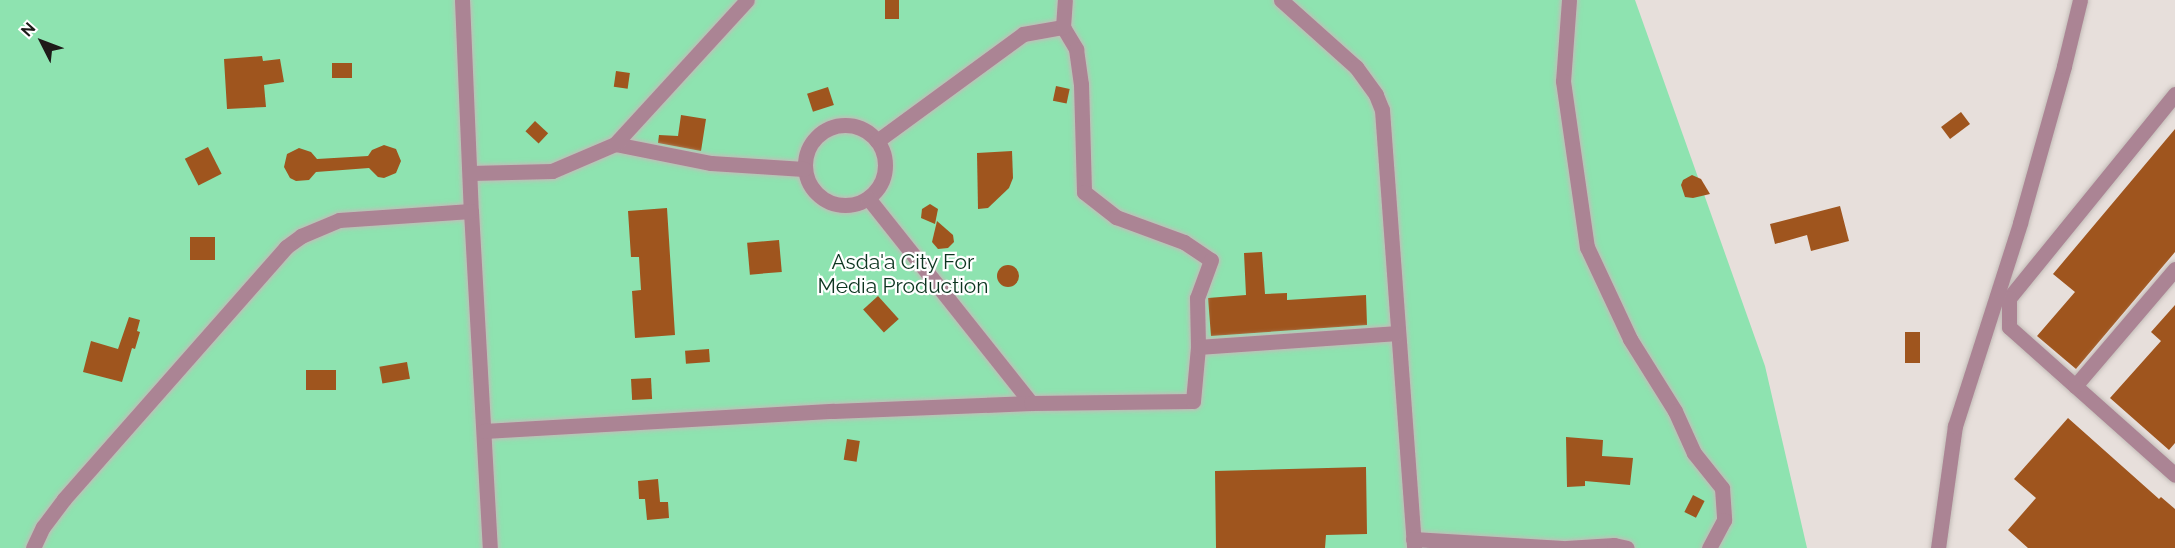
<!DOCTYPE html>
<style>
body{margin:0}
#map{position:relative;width:2175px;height:548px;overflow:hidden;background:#e7dfdb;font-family:Raleway,sans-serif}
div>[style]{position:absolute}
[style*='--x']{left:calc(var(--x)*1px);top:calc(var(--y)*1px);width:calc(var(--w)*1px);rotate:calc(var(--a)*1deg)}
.green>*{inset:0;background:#8ee3b0}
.building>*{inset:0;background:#9f551e;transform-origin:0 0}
.round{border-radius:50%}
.roads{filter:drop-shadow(0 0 2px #c3bcb8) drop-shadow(0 0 2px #c3bcb8)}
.minor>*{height:15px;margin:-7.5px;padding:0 7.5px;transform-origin:7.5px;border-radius:7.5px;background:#ab8494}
.minor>.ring{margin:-7.5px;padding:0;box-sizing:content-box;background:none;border:15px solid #ab8494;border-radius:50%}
span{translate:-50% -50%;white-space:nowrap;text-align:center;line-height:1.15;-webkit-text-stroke:4.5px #fff;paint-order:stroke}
.park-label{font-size:21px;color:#0d3520}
.north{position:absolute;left:12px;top:12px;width:60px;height:60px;-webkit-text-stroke:4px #fff;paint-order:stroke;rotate:312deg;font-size:16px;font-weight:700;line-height:24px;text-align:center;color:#1e1b19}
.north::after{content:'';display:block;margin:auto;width:21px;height:27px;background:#1e1b19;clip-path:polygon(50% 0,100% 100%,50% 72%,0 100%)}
</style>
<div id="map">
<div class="green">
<i style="clip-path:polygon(0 0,1635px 0,1765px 366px,1807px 548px,0 548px)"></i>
</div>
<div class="building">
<i style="left:885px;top:0;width:14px;height:19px"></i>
<i style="clip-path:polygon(262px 56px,263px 61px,280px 59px,284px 82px,264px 85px,266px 107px,227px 109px,224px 59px)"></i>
<i style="left:332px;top:63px;width:20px;height:15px"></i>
<i style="left:616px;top:71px;width:14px;height:16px;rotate:8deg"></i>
<i style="left:1056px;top:86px;width:14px;height:15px;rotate:12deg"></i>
<i style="left:828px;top:87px;width:19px;height:22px;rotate:72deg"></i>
<i style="left:1961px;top:112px;width:15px;height:25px;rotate:53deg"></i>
<i style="clip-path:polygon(681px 115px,706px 119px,701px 151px,658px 143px,659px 135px,678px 136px)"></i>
<i style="left:535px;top:121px;width:18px;height:14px;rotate:43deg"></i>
<i style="clip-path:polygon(2175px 129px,2175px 252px,2076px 369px,2037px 336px,2075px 292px,2053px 274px)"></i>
<i style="clip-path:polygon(384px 145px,396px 149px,401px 161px,396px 173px,384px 178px,378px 177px,369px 168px,316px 172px,309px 180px,296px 181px,290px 178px,284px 167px,287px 154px,299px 148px,311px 152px,317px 159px,368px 156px,372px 150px)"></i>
<i style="left:208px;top:147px;width:30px;height:26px;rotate:63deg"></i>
<i style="clip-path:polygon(1012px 151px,1013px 178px,1009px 188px,988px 208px,978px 209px,977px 153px)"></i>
<i style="clip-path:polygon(1692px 175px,1701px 179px,1710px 194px,1693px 198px,1685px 197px,1681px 185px,1683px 180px)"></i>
<i style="clip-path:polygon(930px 204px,938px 209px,935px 224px,921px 218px,922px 209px)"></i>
<i style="clip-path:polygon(1840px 206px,1849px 241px,1811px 251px,1807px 235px,1775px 244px,1770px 224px)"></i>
<i style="clip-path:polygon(667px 208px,675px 335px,635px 338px,632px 291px,641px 290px,639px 257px,631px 257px,628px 211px)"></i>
<i style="clip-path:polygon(937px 221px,953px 235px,954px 242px,948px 248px,938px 249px,932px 242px)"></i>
<i style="left:190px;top:237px;width:25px;height:23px"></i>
<i style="left:779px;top:240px;width:32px;height:32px;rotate:85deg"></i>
<i style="clip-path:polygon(1262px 252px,1265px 294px,1287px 293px,1287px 300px,1366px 295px,1367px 325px,1211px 336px,1208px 298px,1246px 295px,1244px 253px)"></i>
<i class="round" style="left:997px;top:265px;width:22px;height:22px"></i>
<i style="left:878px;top:296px;width:31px;height:20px;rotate:48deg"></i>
<i style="clip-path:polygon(2175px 305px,2175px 443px,2169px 450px,2110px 398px,2161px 341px,2151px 332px)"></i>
<i style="clip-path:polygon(129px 317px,140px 320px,137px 331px,140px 332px,135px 349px,132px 348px,122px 382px,83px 372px,91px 341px,118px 349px)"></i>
<i style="left:1905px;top:332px;width:15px;height:31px"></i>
<i style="left:709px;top:349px;width:13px;height:24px;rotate:86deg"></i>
<i style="left:407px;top:362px;width:17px;height:28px;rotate:80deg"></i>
<i style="left:336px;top:370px;width:20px;height:30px;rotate:90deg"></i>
<i style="left:651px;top:378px;width:21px;height:20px;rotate:87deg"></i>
<i style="clip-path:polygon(2068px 418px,2159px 499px,2161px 497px,2175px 509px,2175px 548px,2028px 548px,2008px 530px,2036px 498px,2014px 479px)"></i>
<i style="clip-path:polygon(1566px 437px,1603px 440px,1602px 456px,1633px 458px,1630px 485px,1585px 481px,1585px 486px,1567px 487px)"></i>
<i style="left:847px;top:439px;width:13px;height:21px;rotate:9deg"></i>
<i style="clip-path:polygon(1366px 467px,1367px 534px,1326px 535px,1325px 548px,1216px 548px,1215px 471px)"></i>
<i style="clip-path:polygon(658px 479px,660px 502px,668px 502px,669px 518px,647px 520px,645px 499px,639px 499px,638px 481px)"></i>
<i style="left:1693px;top:495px;width:13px;height:19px;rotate:27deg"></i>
</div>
<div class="roads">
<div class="minor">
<i style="--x:462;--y:0;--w:211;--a:87.6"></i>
<i style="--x:471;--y:211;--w:338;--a:86.8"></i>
<i style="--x:1281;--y:0;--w:101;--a:41.8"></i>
<i style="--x:1356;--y:67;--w:34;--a:54"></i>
<i style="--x:1376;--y:95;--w:16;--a:68"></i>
<i style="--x:1382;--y:110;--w:439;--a:85.8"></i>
<i style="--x:1569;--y:0;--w:81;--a:94.2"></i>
<i style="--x:1563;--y:81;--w:168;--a:81.8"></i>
<i style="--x:1587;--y:247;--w:102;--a:64.9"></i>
<i style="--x:1630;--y:339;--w:85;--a:58"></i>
<i style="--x:1675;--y:411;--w:46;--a:65.7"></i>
<i style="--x:1694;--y:453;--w:45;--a:51.3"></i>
<i style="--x:1722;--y:488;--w:32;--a:86"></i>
<i style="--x:1724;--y:520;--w:32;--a:118"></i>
<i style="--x:1063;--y:27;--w:26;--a:59"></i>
<i style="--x:1076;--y:49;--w:35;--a:82"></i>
<i style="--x:1081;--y:84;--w:108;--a:88.4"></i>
<i style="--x:1084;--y:192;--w:41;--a:38"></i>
<i style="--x:1116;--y:217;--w:72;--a:20.2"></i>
<i style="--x:1184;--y:242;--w:32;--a:34"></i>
<i style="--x:1211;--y:260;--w:40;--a:110.2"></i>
<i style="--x:1197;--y:298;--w:49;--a:88.8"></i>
<i style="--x:2175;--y:94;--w:263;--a:129.1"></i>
<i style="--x:2009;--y:298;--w:29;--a:90"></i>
<i style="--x:2009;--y:327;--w:222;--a:41.7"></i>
<i class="ring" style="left:805px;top:125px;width:65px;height:65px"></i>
<i style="--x:877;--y:141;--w:181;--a:-36.2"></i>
<i style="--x:1023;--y:34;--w:41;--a:-9.9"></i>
<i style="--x:1063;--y:27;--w:27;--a:-86"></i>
<i style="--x:615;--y:144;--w:98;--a:11.2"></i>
<i style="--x:711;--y:163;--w:93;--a:3.7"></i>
<i style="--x:470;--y:173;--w:82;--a:-1.4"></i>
<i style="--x:552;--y:171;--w:69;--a:-23.2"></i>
<i style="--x:615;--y:144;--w:195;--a:-47.5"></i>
<i style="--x:868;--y:198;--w:262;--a:51.5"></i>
<i style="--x:2075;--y:386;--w:154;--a:-49.5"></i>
<i style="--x:484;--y:431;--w:350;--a:-3.3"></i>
<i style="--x:833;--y:411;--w:198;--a:-2.3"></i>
<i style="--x:1031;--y:403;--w:162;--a:-0.7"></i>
<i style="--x:1193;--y:401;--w:54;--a:-84.7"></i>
<i style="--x:1198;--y:347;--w:200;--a:-4"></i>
<i style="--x:1413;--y:539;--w:150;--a:3.4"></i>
<i style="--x:33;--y:548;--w:23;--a:-65"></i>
<i style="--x:43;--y:527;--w:35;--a:-53"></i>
<i style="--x:64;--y:499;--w:336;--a:-48.6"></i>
<i style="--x:286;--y:247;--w:19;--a:-36"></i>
<i style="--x:301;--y:236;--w:41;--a:-22.8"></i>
<i style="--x:339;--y:220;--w:132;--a:-3.9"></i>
<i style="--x:1566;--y:548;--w:48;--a:-3.6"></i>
<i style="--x:1614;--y:545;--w:13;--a:13"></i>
<i style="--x:1938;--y:548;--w:123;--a:-82.1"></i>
<i style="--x:1955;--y:426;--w:213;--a:-72.2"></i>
<i style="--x:2020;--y:223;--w:163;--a:-74.3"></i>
<i style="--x:2064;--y:66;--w:68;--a:-76.4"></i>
</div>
</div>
<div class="park-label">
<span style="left:903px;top:274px">Asda'a City For<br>Media Production</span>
</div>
<div class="north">N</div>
</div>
